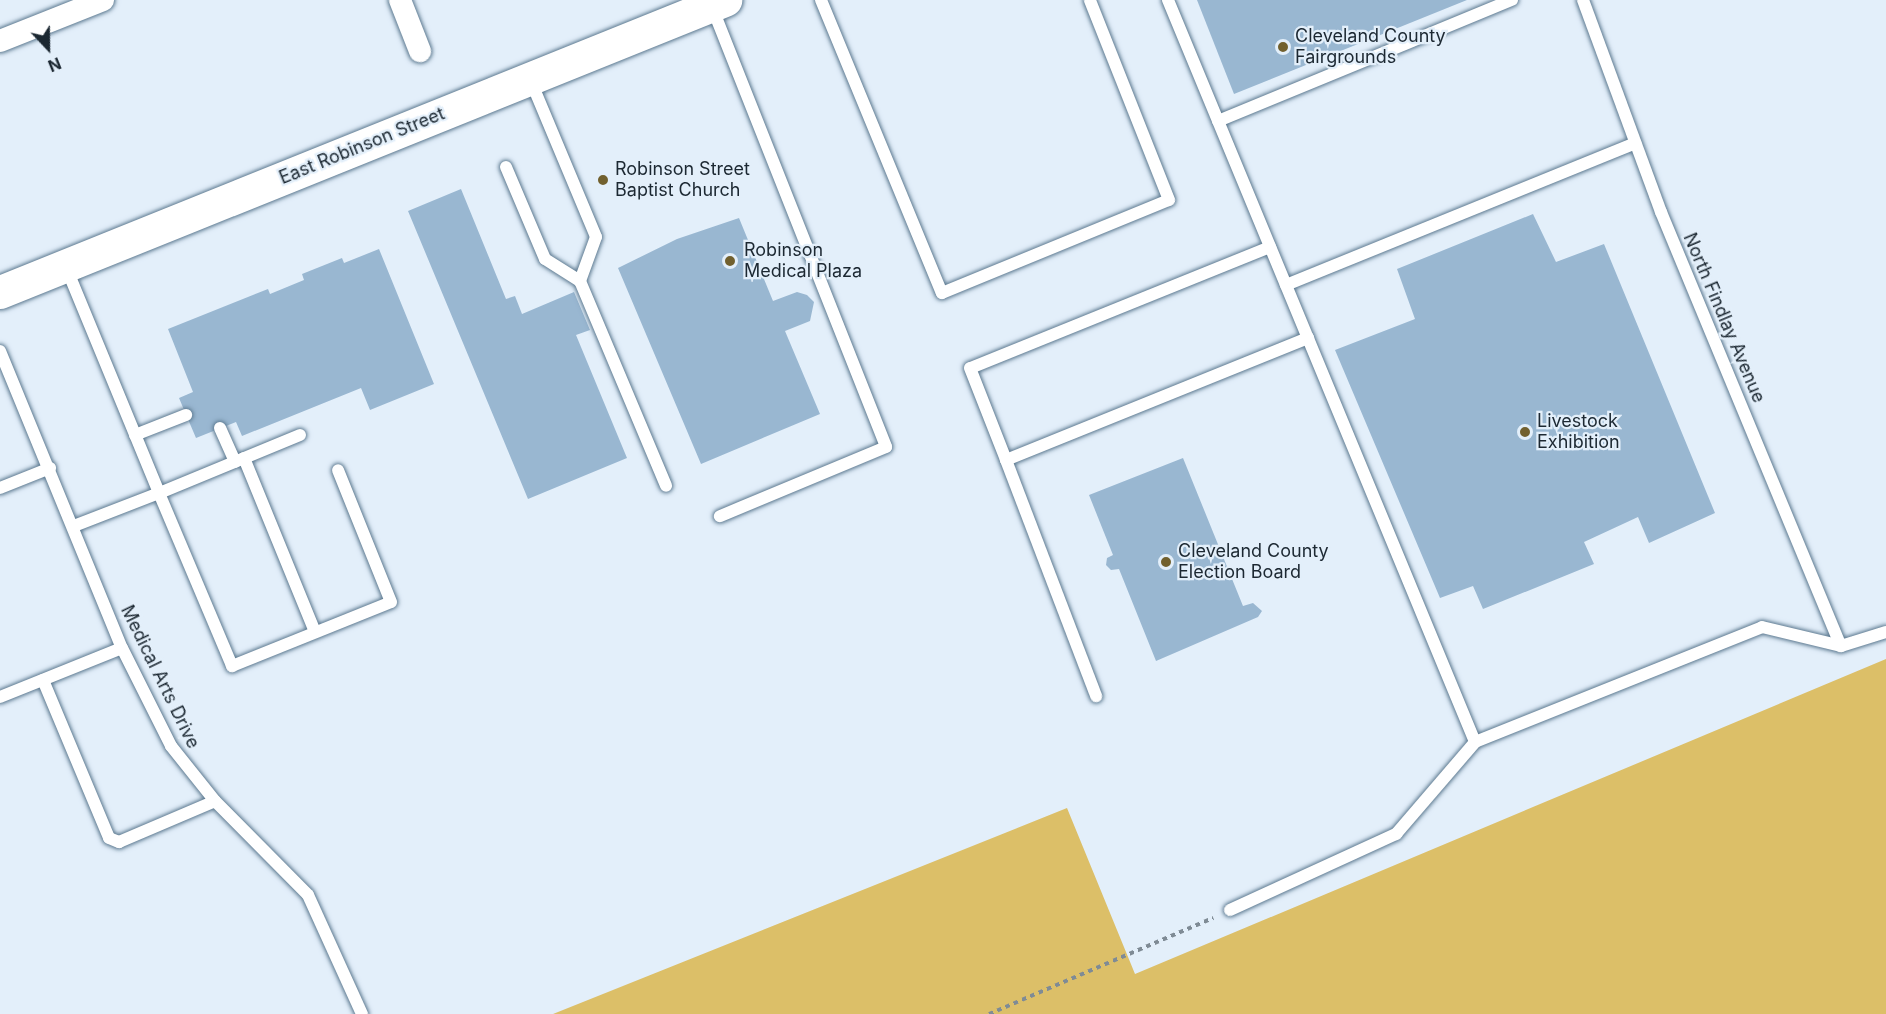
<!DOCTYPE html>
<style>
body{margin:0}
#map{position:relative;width:1886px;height:1014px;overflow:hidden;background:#e3effa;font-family:Inter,sans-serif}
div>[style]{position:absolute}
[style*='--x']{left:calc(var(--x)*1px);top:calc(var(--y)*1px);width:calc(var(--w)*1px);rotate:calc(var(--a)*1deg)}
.green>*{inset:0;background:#dcbf68}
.building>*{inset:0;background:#99b7d1}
.path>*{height:4px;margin-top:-2px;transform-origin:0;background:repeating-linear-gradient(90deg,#7f8b95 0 4.5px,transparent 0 9px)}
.roads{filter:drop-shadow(0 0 2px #5c7990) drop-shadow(0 0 2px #5c7990)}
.service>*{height:12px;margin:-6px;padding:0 6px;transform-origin:6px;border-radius:6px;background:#fff}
.minor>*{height:22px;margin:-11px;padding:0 11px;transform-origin:11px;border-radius:11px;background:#fff}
.secondary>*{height:33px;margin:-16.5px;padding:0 16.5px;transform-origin:16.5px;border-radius:16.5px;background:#fff}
.dots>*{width:16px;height:16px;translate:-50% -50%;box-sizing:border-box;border:3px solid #e3effa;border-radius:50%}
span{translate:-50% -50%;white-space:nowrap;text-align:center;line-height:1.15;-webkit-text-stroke:4.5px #e3effa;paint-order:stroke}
.poi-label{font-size:18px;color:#1c2832}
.left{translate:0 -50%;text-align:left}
.street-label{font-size:18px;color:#1c2832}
.north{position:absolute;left:18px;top:18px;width:60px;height:60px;-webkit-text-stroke:4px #e3effa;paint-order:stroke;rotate:158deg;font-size:16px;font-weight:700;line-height:24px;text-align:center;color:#1c2832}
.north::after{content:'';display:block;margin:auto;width:21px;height:27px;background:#1c2832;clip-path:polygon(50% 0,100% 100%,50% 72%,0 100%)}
</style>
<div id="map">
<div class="green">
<i style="clip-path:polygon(1886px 659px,1886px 1014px,553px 1014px,1067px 808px,1135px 974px)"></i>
</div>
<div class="building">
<i style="clip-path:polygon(1197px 0,1467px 0,1234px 94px)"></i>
<i style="clip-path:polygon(461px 189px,506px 299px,515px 296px,522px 314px,574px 292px,590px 330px,576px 335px,627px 458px,528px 499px,408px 211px)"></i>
<i style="clip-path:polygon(1533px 214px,1556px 262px,1604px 244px,1715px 513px,1649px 543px,1638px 517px,1584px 542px,1594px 564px,1483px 609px,1473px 586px,1440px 598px,1335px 350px,1415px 319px,1397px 269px)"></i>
<i style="clip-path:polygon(739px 218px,773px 301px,797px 292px,807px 295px,814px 302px,810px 321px,785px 331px,820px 414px,701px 464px,618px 268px,677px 239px)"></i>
<i style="clip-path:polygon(379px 249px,434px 384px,370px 410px,361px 388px,242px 436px,236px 422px,196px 438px,179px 398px,193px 392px,168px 329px,268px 289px,270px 294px,304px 280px,302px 274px,342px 258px,344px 263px)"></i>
<i style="clip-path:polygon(1183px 458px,1243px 606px,1253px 603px,1262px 611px,1258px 617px,1156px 661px,1119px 569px,1111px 570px,1106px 565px,1107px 558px,1113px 555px,1089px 495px)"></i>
</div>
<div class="path">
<i style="--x:989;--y:1014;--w:244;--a:-23.2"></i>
</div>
<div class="roads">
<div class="service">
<i style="--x:821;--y:0;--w:317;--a:67.6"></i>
<i style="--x:942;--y:293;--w:245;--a:-22.3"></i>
<i style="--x:1169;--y:200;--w:215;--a:-111.6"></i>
<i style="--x:1168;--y:0;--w:803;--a:67.52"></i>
<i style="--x:1583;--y:0;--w:226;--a:69.8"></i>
<i style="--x:1661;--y:212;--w:470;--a:67.5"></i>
<i style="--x:712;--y:7;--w:473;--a:68.4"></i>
<i style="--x:886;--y:447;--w:180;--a:157.4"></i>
<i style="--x:530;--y:79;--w:171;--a:67.3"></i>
<i style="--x:596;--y:237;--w:47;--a:110"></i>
<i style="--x:580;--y:281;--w:222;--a:67.2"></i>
<i style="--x:1218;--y:121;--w:318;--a:-22.4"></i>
<i style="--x:506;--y:167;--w:100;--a:67"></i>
<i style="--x:545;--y:259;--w:41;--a:32.2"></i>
<i style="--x:1270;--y:247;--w:323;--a:158"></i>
<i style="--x:970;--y:368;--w:99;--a:68.6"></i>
<i style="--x:1006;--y:460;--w:326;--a:-22"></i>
<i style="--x:66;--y:267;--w:244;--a:67.6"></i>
<i style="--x:159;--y:493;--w:91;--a:158.8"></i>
<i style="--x:1286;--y:285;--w:377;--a:-22.1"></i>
<i style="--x:0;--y:351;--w:321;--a:67.7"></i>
<i style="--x:122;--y:648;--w:110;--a:63.4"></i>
<i style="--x:171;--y:746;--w:70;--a:51.3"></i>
<i style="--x:215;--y:801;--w:132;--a:45.3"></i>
<i style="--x:308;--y:895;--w:131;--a:65.6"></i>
<i style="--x:220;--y:428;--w:37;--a:66"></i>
<i style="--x:135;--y:435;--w:55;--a:-21.4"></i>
<i style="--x:300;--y:435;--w:152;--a:157.6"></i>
<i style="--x:159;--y:493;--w:188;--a:67.1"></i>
<i style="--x:232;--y:666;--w:171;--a:-21.9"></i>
<i style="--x:391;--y:602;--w:142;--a:-111.9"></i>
<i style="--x:244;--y:458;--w:188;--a:67.8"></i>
<i style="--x:1006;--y:460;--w:253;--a:69.1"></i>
<i style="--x:0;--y:488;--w:54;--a:-21.8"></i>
<i style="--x:43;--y:680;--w:171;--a:67.3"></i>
<i style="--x:109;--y:838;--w:11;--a:22"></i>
<i style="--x:119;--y:842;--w:104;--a:-23.1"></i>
<i style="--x:0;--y:697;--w:131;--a:-21.9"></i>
<i style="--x:1230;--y:910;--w:183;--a:-24.6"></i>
<i style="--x:1396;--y:834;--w:121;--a:-49.3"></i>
<i style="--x:1475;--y:742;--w:309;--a:-21.8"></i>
<i style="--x:1762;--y:627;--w:81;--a:13.5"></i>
<i style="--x:1841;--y:646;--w:47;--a:-17.3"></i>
</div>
<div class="minor">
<i style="--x:400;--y:0;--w:55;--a:68.6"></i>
<i style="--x:0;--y:41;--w:111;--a:-21.7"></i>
</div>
<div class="secondary">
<i style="--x:0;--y:292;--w:782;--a:-21.94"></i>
</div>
</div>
<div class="dots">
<i style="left:1283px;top:47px;background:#71602e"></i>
<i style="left:603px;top:180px;background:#71602e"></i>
<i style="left:730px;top:261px;background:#71602e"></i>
<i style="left:1525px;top:432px;background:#71602e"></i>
<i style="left:1166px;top:562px;background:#71602e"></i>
</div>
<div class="poi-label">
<span class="left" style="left:1295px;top:47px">Cleveland County<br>Fairgrounds</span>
<span class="left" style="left:615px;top:180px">Robinson Street<br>Baptist Church</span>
<span class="left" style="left:744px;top:261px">Robinson<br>Medical Plaza</span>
<span class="left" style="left:1537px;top:432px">Livestock<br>Exhibition</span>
<span class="left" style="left:1178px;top:562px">Cleveland County<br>Election Board</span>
</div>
<div class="street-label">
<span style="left:362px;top:146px;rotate:-22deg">East Robinson Street</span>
<span style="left:1724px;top:318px;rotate:67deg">North Findlay Avenue</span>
<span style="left:160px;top:677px;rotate:64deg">Medical Arts Drive</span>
</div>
<div class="north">N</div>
</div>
